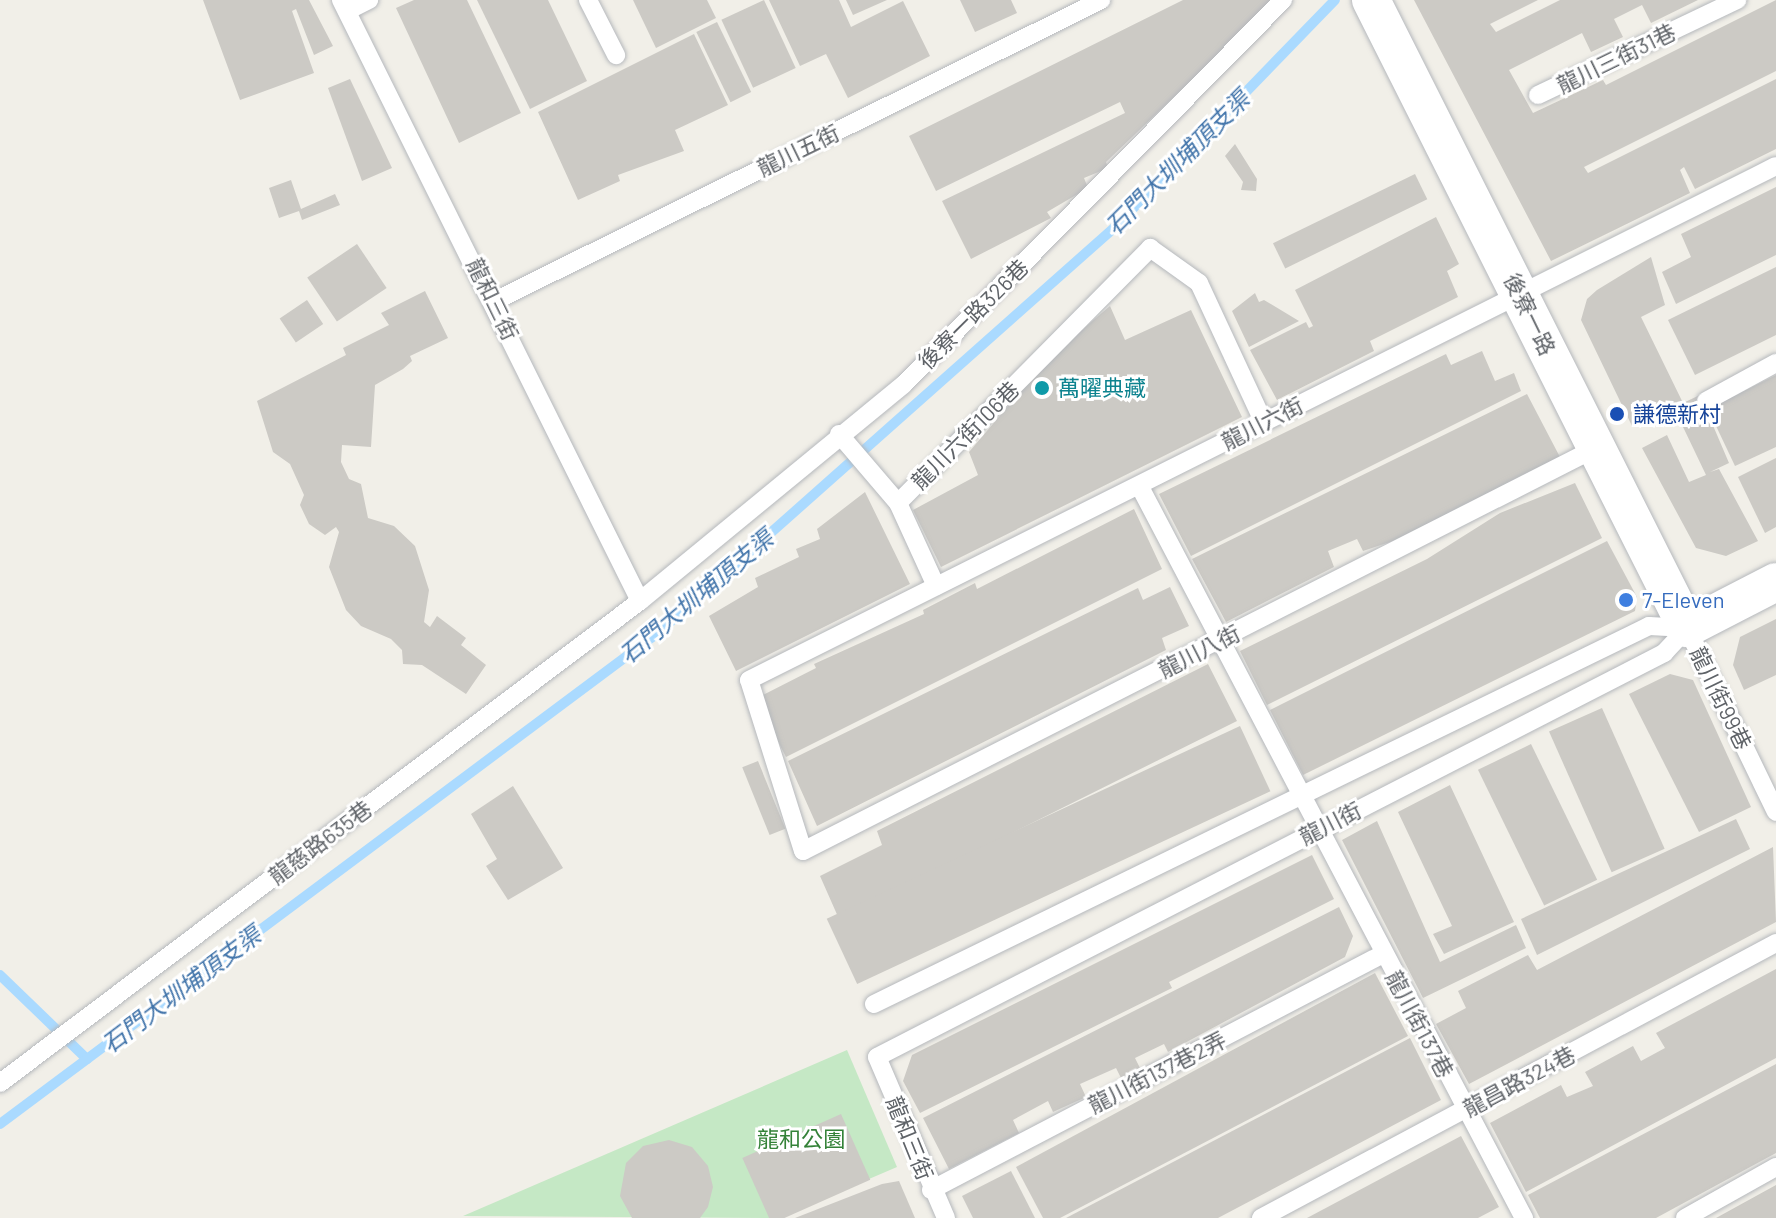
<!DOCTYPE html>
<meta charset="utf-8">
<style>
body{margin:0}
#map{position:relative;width:1776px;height:1218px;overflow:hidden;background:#f1efe8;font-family:Barlow,"Noto Sans TC",sans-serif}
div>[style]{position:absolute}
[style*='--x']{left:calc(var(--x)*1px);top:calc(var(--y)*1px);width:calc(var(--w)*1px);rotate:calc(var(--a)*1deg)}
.green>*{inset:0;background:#c5e8c5}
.stream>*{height:10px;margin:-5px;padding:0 5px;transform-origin:5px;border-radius:5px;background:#aadaff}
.building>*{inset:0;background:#cccac5;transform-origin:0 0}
.roads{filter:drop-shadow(0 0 2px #b5b8bc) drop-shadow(0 0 2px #b5b8bc)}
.service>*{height:18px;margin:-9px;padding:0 9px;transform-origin:9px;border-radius:9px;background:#fff}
.minor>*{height:38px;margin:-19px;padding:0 19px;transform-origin:19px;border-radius:19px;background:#fff}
.dots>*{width:22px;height:22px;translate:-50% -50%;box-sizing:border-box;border:4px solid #fff;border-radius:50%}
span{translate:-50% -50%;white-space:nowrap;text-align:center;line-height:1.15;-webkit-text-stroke:6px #fff;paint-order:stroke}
.street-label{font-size:22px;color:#5f6368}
.culture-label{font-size:22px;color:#0d838f}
.left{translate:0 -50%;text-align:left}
.transit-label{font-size:22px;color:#164399}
.shop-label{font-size:22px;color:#366cbe}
.park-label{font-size:22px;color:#348238}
.water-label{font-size:24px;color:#4174aa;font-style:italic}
</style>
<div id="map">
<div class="green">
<i style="clip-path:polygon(847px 1050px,897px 1167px,778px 1218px,463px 1216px)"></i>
</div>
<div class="stream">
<i style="--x:0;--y:975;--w:121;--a:44"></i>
<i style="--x:0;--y:1124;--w:822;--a:-36.74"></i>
<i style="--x:659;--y:632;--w:610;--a:-41.61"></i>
<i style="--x:1115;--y:227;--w:316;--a:-45.9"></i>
</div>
<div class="building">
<i style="clip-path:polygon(203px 0,309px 0,333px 46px,314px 55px,296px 9px,292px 11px,314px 73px,240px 100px)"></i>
<i style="clip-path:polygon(414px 0,467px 0,521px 113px,459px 143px,396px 8px)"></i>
<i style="clip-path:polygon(477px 0,548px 0,587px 81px,530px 109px)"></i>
<i style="clip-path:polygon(633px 0,707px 0,716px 18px,656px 48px)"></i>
<i style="left:764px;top:0;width:75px;height:47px;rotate:65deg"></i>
<i style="clip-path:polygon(769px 0,839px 0,851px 27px,903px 1px,930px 56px,848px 98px,826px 54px,800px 66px)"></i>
<i style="clip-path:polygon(846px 0,887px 0,853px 15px)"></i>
<i style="clip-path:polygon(960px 0,1011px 0,1017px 13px,975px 32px)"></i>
<i style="clip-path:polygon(1183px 0,1275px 0,1106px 162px,1108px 168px,1084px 178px,1088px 188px,1047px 212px,1051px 218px,971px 259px,942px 201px,1125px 113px,1120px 102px,936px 191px,909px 136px)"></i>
<i style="clip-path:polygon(1414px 0,1538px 0,1490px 24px,1496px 32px,1560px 0,1698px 0,1651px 23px,1642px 5px,1614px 19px,1623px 37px,1591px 52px,1582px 33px,1509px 70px,1533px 113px,1603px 80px,1606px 85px,1776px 0,1776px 71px,1584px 167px,1588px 173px,1776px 79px,1776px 149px,1695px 189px,1684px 167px,1680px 170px,1690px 193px,1551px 261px)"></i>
<i style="left:717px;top:22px;width:78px;height:23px;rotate:64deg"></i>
<i style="clip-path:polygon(694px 34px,728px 105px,675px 130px,684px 151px,618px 175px,620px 181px,578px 200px,538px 112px)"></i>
<i style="clip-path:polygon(350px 79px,392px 168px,362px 181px,328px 88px)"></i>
<i style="clip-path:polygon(1235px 144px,1257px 179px,1256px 191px,1241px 190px,1243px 182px,1225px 156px)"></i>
<i style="left:1415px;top:174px;width:28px;height:158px;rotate:64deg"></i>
<i style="clip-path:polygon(291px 180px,301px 209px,335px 194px,340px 205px,302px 220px,299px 211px,279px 218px,269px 188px)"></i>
<i style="clip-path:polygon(1776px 187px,1776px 255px,1676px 304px,1662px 272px,1691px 257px,1681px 234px)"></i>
<i style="clip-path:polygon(1436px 217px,1459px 264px,1447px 271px,1458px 297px,1370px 341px,1374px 351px,1277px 400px,1250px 350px,1306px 322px,1309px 328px,1313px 326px,1295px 290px)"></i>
<i style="left:357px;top:244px;width:53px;height:60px;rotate:56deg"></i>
<i style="clip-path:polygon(1651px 257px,1665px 305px,1641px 317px,1683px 403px,1700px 395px,1729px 463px,1710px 472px,1719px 469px,1758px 541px,1726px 556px,1696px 548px,1642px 448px,1667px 435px,1689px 482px,1706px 475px,1673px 406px,1632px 426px,1581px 320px,1587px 299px,1597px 290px)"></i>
<i style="clip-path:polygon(1776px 267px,1776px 335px,1695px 375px,1668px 320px)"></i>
<i style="clip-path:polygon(425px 291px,448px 338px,410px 356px,412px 361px,403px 369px,375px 385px,371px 447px,342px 445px,341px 462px,349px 479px,361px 484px,368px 518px,394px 526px,415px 546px,429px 590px,424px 622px,430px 627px,437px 616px,466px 638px,461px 645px,486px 665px,466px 694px,422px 665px,403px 664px,402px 650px,391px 639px,361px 626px,346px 610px,329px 567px,339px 532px,336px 527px,325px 535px,309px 524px,300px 505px,304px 495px,290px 464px,273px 452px,257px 401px,346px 355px,343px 348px,389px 325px,381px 313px)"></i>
<i style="clip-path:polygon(1255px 293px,1259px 302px,1264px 300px,1299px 321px,1249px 347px,1232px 311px)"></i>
<i style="left:307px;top:300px;width:29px;height:33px;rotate:56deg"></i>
<i style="clip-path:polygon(1110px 306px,1125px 340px,1191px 310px,1242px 417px,941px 567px,913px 510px,978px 475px,969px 452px,1049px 358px)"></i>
<i style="clip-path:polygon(1482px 351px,1495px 381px,1514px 373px,1521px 391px,1191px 556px,1159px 494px,1446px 354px,1451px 365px)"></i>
<i style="clip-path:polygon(1776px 375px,1776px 447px,1735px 466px,1708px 409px)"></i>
<i style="clip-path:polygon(1527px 394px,1561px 459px,1393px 541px,1363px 551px,1357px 539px,1328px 551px,1334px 567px,1226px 622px,1192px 559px)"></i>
<i style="clip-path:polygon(1776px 458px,1776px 527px,1765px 533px,1738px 477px)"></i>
<i style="clip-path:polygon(1575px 483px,1602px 538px,1267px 705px,1240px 651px,1427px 559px,1500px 513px)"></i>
<i style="clip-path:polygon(865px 492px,910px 584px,736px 671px,709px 616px,758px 587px,755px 578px,799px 557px,796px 549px,820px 539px,817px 529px)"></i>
<i style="clip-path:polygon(1134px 509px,1162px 569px,786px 757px,762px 710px,761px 696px,816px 668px,814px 664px,924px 614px,923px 610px,975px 583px,977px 589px)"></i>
<i style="clip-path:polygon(1607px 541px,1637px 597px,1635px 611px,1303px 775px,1270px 710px)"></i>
<i style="clip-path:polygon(1170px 587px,1189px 626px,1162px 638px,1166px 650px,817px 826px,788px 761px,1138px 588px,1143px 600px)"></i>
<i style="clip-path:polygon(1776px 619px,1776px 675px,1744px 690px,1733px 665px,1740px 637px)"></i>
<i style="clip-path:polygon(1208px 664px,1237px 721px,839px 919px,820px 876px,882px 845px,877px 831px)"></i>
<i style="clip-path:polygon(1670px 674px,1693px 680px,1751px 807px,1699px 832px,1629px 694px)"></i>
<i style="left:1602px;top:708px;width:154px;height:58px;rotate:66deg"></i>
<i style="left:1240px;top:726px;width:72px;height:456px;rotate:65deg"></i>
<i style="left:1531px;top:744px;width:151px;height:59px;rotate:64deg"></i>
<i style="left:758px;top:761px;width:73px;height:17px;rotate:68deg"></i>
<i style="clip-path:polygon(1450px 785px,1514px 922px,1444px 954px,1433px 934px,1452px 926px,1398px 812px)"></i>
<i style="clip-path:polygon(513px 786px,563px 868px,508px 900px,486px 866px,497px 859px,471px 814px)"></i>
<i style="clip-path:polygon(1736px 819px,1750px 849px,1537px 955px,1521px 919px)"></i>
<i style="clip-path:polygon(1377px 821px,1440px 962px,1516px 925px,1526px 948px,1423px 998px,1342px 840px)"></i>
<i style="clip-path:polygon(1773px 847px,1776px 922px,1469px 1084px,1436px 1024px,1466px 1008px,1458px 991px,1528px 955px,1537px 970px)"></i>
<i style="clip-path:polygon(1312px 855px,1334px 899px,1169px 982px,1172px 988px,920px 1113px,903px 1081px,912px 1055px)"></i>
<i style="clip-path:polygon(1339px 907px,1353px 936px,1345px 957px,1168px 1052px,1164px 1044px,1135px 1058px,1140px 1068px,1121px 1078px,1116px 1068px,1080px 1084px,1086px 1097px,1053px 1112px,1048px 1101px,1013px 1120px,1019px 1133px,949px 1169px,923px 1118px)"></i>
<i style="clip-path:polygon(1776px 969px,1776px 1058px,1526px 1192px,1490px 1123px,1561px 1085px,1567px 1097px,1593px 1086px,1585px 1072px,1633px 1046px,1641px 1061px,1665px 1048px,1656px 1033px)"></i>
<i style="clip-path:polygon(1375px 973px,1408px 1036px,1060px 1218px,1043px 1218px,1016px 1167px)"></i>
<i style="clip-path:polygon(1410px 1038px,1441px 1100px,1218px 1218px,1066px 1218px)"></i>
<i style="clip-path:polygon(1776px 1064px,1776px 1153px,1656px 1218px,1540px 1218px,1528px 1195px)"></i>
<i style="left:841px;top:1114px;width:72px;height:108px;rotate:66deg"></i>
<i style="clip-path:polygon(1461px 1136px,1499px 1207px,1478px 1218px,1307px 1218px)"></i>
<i style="clip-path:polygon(669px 1140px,692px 1147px,708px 1166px,713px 1187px,708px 1207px,700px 1218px,632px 1218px,620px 1196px,626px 1163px,643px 1146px)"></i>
<i style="clip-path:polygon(1011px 1171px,1035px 1218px,973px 1218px,962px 1196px)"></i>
<i style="clip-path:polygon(899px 1181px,915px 1218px,795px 1218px,882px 1184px)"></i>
<i style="clip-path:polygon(1776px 1185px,1776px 1218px,1716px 1218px)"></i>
</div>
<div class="roads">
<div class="service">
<i style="--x:341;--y:0;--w:671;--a:63.55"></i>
<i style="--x:588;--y:0;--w:62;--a:63"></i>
<i style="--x:347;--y:11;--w:25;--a:-27"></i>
<i style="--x:1538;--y:95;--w:221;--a:-25.5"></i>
<i style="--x:495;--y:301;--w:677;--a:-26.41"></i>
<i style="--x:1706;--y:401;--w:80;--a:-28.5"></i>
<i style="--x:839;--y:434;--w:91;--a:49.5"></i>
<i style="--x:1594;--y:449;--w:887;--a:153.06"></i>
<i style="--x:803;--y:851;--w:179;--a:-107.5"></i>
<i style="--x:749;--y:680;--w:1148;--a:-26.59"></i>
<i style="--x:1140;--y:487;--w:826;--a:62.29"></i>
<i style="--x:936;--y:586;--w:91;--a:-114.6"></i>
<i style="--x:898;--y:503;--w:359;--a:-45.3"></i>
<i style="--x:1150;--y:248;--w:60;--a:35.5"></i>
<i style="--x:1199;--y:283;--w:152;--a:65.1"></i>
<i style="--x:1687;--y:628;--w:204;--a:64.2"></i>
<i style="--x:874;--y:1004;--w:862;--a:-26"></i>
<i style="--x:1649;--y:626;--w:38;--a:3"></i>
<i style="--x:0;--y:1083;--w:801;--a:-36.98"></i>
<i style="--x:640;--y:601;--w:340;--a:-39.4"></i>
<i style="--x:903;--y:385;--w:541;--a:-45.37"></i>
<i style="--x:931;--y:1190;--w:510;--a:-27.57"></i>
<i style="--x:946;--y:1218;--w:175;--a:-113.2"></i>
<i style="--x:877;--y:1057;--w:885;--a:-27.17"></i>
<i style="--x:1664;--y:653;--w:34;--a:-47"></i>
<i style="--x:1261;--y:1218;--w:584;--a:-28.1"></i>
<i style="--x:1685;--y:1218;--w:104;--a:-29.3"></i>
</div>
<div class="minor">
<i style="--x:1371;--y:0;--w:703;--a:63.29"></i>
<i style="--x:1687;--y:628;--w:100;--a:-27.3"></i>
</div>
</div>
<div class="dots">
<i style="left:1042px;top:388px;background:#0f9aa8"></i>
<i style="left:1617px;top:414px;background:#1a4fb4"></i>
<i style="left:1626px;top:600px;background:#3f7fe0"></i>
</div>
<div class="street-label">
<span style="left:1616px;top:58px;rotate:-26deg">龍川三街31巷</span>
<span style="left:798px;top:150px;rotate:-26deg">龍川五街</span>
<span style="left:493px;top:299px;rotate:64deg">龍和三街</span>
<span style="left:973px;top:314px;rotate:-45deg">後寮一路326巷</span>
<span style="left:1530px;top:314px;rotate:64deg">後寮一路</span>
<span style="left:1262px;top:423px;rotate:-27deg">龍川六街</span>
<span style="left:965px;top:435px;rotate:-45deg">龍川六街106巷</span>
<span style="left:1199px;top:651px;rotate:-27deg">龍川八街</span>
<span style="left:1721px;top:698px;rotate:64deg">龍川街99巷</span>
<span style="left:1330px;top:823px;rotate:-27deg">龍川街</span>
<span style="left:320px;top:842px;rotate:-37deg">龍慈路635巷</span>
<span style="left:1420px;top:1024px;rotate:62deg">龍川街137巷</span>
<span style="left:1157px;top:1072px;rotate:-27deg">龍川街137巷2弄</span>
<span style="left:1519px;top:1081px;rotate:-28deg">龍昌路324巷</span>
<span style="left:910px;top:1138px;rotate:68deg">龍和三街</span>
</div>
<div class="culture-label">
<span class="left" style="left:1058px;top:388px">萬曜典藏</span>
</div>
<div class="transit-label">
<span class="left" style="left:1633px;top:414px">謙德新村</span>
</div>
<div class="shop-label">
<span class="left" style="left:1642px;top:600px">7-Eleven</span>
</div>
<div class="park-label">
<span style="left:801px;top:1139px">龍和公園</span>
</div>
<div class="water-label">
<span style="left:1177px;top:162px;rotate:-45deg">石門大圳埔頂支渠</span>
<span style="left:696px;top:596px;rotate:-40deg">石門大圳埔頂支渠</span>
<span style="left:181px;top:989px;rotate:-37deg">石門大圳埔頂支渠</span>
</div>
</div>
